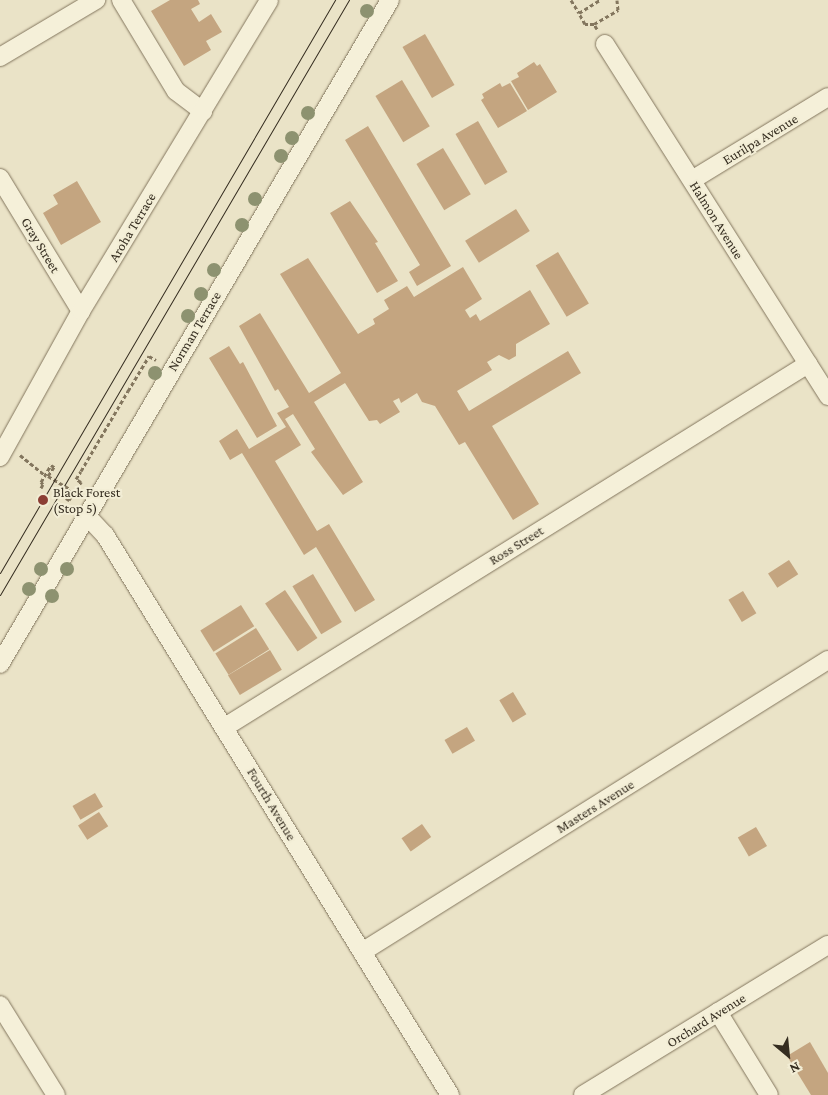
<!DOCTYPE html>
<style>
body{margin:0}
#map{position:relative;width:828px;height:1095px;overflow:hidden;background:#eae3c7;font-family:"Crimson Pro",serif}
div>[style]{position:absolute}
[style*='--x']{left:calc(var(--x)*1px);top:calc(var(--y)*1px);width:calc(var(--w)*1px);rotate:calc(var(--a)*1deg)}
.building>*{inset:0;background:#c4a580;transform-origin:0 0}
.path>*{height:3px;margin-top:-1.5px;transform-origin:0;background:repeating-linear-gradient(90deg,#83765e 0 4px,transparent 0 6.5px)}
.roads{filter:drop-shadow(0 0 1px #83765e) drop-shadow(0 0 1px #83765e)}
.minor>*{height:18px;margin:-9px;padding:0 9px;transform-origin:9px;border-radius:9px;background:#f5f0d9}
.tram>*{height:1px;margin:-0.5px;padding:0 0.5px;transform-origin:0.5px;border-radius:0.5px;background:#352d20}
.trees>*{width:14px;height:14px;margin:-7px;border-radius:50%;background:#8d9270}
.dots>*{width:14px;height:14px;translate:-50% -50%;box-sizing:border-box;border:2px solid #f2edd5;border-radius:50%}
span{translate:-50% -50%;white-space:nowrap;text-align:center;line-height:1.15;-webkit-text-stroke:4px #f2edd5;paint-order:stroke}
.street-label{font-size:14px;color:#352d20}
.poi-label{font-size:14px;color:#352d20}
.left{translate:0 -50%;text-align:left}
.north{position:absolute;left:763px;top:1030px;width:50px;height:50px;-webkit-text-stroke:4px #f2edd5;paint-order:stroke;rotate:152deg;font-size:14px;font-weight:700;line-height:20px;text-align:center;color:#352d20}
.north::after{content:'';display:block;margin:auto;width:18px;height:22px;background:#352d20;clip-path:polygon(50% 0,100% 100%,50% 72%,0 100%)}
</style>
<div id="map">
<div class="building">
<i style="clip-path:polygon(170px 0,198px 0,200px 4px,191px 9px,199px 22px,211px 14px,222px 32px,206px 41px,211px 50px,184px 66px,151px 11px)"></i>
<i style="left:425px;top:34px;width:59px;height:26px;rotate:60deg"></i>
<i style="clip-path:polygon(534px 62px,537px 66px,540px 64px,557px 92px,528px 110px,511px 81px,519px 77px,517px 73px)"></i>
<i style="left:402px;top:80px;width:54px;height:31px;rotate:59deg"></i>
<i style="clip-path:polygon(500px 83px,502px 87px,510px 83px,527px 111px,498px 128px,481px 100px,484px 98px,482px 94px)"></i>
<i style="left:478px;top:121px;width:59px;height:26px;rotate:60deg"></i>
<i style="clip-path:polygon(368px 126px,451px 266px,417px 286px,409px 272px,420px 265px,345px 140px)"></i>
<i style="left:443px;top:148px;width:54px;height:31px;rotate:59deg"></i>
<i style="clip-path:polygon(77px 181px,101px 222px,61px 245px,43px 213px,58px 204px,53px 195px)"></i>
<i style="clip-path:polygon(350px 201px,378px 242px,375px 243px,398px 281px,377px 293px,330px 213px)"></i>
<i style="left:516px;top:209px;width:26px;height:60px;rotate:58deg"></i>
<i style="left:558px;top:252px;width:60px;height:26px;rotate:59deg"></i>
<i style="clip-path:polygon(308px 258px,358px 334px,375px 324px,373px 319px,389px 309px,384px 300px,407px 286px,414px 297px,463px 267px,482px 299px,465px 310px,470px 318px,476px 314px,480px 321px,530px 290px,550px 324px,516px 344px,516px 356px,509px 360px,499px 355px,487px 362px,492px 370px,457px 391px,469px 411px,568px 351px,581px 373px,492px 426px,539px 504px,513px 520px,465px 442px,459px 445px,435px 406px,422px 402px,417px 393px,401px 403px,399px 398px,393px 401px,400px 412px,380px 424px,377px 420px,369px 421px,345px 383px,314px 402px,363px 482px,343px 495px,311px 452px,315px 449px,293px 414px,285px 419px,301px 445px,275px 461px,317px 531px,329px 524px,375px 600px,355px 612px,316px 547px,304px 555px,242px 453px,230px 460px,219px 441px,237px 429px,249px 449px,286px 427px,277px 413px,289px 407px,278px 389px,275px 391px,239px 326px,260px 313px,309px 393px,341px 373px,280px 274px)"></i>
<i style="clip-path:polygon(229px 346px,240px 364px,243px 362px,277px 426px,257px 438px,209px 358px)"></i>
<i style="left:789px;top:560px;width:17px;height:25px;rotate:57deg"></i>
<i style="left:313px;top:574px;width:56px;height:24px;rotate:59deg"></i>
<i style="left:285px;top:590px;width:58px;height:24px;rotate:56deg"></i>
<i style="left:743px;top:591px;width:26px;height:17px;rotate:59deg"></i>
<i style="left:241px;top:605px;width:25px;height:48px;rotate:58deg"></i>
<i style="left:256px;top:628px;width:25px;height:48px;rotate:58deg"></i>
<i style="left:270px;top:650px;width:23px;height:49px;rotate:59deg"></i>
<i style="left:513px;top:692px;width:26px;height:16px;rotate:59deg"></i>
<i style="left:467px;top:727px;width:16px;height:26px;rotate:60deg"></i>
<i style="left:95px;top:793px;width:16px;height:26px;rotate:60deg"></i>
<i style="left:99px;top:812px;width:17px;height:25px;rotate:57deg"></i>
<i style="left:422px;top:824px;width:16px;height:25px;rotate:55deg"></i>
<i style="left:756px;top:827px;width:22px;height:21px;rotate:60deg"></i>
<i style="clip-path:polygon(810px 1042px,828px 1073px,828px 1095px,811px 1095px,787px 1056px)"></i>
</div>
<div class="path">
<i style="--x:571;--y:0;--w:15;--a:58"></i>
<i style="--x:594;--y:24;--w:28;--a:-30"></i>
<i style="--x:618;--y:10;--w:10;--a:-96"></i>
<i style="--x:597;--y:29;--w:6;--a:-121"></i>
<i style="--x:594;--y:24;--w:9;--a:180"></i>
<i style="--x:585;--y:24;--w:13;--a:-119"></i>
<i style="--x:579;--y:13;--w:25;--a:-32"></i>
<i style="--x:20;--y:455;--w:32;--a:39"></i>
<i style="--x:51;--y:465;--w:4;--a:34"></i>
<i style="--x:54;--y:467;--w:11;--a:124"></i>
<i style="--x:48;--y:476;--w:26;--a:31"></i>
<i style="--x:70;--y:489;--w:10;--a:114"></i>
<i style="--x:66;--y:498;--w:4;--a:34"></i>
<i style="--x:69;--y:500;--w:22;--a:-56"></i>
<i style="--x:81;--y:482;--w:6;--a:-149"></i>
<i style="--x:76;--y:479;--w:9;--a:-58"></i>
<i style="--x:81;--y:471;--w:93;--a:-59.6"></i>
<i style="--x:128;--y:391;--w:41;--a:-59"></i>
<i style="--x:149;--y:356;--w:8;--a:30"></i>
<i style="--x:41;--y:488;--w:4;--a:-63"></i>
<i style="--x:43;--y:484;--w:3;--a:-135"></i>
<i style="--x:41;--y:482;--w:20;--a:-60"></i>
</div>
<div class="roads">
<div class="minor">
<i style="--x:121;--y:0;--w:106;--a:58.9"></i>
<i style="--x:176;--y:91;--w:34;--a:37"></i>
<i style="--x:605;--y:44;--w:417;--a:57.6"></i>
<i style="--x:0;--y:57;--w:112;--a:-30.7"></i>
<i style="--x:0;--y:178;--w:156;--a:58.7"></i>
<i style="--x:692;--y:180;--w:159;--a:-31.4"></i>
<i style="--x:0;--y:457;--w:167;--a:-61"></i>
<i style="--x:81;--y:311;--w:363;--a:-58.8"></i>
<i style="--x:88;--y:517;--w:25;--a:47"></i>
<i style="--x:105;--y:535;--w:658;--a:58.36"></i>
<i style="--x:0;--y:664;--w:770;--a:-59.57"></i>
<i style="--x:225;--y:727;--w:687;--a:-31.91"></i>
<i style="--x:362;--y:952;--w:550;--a:-32.07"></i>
<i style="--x:0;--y:1005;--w:106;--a:58.1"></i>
<i style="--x:718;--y:1012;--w:97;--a:58.4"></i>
<i style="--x:583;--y:1095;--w:287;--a:-31.5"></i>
</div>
</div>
<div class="tram">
<i style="--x:0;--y:573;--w:664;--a:-59.69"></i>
<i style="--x:0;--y:595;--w:690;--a:-59.61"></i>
</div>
<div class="trees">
<i style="left:367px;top:11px"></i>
<i style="left:308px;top:113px"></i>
<i style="left:292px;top:138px"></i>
<i style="left:281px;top:156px"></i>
<i style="left:255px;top:199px"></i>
<i style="left:242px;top:225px"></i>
<i style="left:214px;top:270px"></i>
<i style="left:201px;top:294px"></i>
<i style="left:188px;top:316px"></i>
<i style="left:155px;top:373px"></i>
<i style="left:41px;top:569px"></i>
<i style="left:67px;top:569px"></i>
<i style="left:29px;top:589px"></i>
<i style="left:52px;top:596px"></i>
</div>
<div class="dots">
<i style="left:43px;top:500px;background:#8c3e34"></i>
</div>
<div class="street-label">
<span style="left:760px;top:139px;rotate:-31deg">Eurilpa Avenue</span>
<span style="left:717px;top:220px;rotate:58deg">Halmon Avenue</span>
<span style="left:132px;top:227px;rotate:-59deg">Aroha Terrace</span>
<span style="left:41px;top:245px;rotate:59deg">Gray Street</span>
<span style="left:194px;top:331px;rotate:-59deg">Norman Terrace</span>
<span style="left:516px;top:545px;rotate:-32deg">Ross Street</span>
<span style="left:272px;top:804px;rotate:59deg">Fourth Avenue</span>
<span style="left:595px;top:806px;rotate:-32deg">Masters Avenue</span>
<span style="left:706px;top:1020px;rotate:-32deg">Orchard Avenue</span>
</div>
<div class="poi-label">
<span class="left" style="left:53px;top:500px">Black Forest<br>(Stop 5)</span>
</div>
<div class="north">N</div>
</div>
